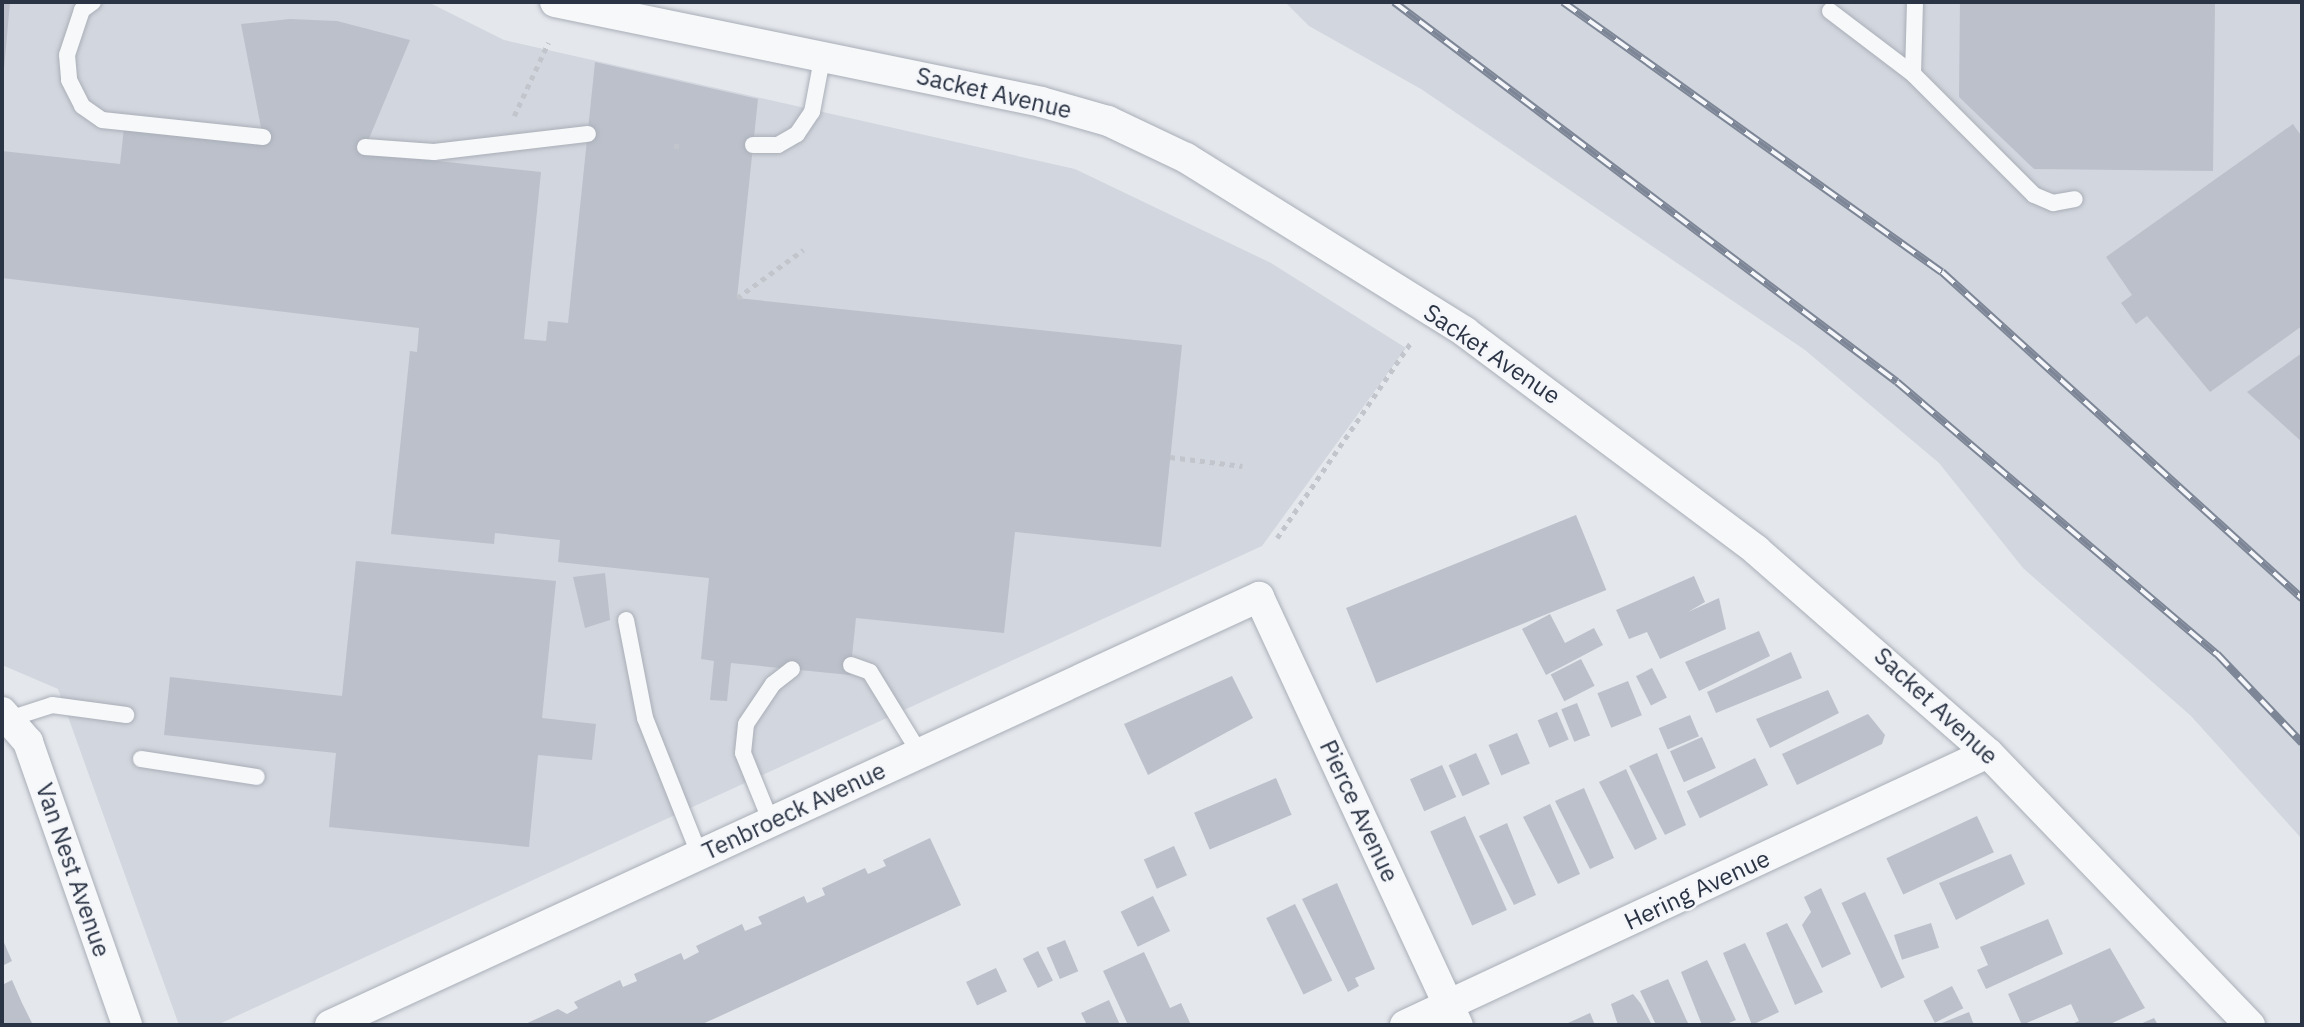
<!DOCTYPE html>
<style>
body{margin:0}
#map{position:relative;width:2304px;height:1027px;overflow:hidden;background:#e4e7ec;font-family:"IBM Plex Sans",sans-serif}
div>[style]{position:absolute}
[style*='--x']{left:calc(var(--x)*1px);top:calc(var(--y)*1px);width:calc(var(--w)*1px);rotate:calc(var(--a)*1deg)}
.built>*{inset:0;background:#d2d6de}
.building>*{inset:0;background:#bbc0ca;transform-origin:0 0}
.path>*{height:4.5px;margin-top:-2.25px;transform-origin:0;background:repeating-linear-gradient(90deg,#c2c5cb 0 5px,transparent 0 10px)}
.roads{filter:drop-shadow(0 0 2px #a9aeb7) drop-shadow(0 0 2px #a9aeb7)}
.service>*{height:16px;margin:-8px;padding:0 8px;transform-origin:8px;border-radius:8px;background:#f7f8fa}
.minor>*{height:30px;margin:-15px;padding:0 15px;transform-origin:15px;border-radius:15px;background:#f7f8fa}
.rail>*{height:8px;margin-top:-4px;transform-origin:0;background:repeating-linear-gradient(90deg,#f4f6f9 0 16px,#7d8696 0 32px);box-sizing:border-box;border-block:2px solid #7d8696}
span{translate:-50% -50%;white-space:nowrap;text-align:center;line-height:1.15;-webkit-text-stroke:5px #f4f6f9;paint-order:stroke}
.street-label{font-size:24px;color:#2b3445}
.frame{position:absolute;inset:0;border:4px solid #2b3445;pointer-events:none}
</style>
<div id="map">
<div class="built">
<i style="clip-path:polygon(2px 2px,428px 2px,504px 40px,1075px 169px,1271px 263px,1406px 348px,1262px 546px,217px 1025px,179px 1025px,58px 689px,2px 665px)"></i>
<i style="clip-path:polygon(1285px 2px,2302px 2px,2302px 839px,2191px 716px,2023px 568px,1939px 463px,1805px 350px,1421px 89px,1309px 26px)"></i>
</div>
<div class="building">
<i style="clip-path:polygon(2px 2px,10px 2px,4px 69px,2px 69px)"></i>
<i style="clip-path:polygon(1960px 2px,2215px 2px,2213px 171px,2034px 169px,1959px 97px)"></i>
<i style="clip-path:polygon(290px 19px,337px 21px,410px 40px,363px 153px,541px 172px,524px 339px,546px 341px,548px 321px,568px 323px,595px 62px,758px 99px,737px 298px,1182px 345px,1161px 547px,1015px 532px,1004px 633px,856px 618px,850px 675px,731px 663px,727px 701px,710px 700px,714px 661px,701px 659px,709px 578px,558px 562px,560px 540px,495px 533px,494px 544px,391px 534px,410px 351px,417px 352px,419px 328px,2px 278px,2px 151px,120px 164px,124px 128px,264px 143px,241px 24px)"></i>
<i style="clip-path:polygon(2293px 124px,2302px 137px,2302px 326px,2210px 392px,2147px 316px,2136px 324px,2121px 303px,2132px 295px,2106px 257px)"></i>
<i style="clip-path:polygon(2302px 353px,2302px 442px,2247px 392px)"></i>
<i style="left:1576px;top:515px;width:81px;height:248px;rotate:68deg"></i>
<i style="clip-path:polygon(356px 561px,556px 581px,542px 718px,596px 724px,592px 760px,538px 755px,529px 847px,329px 827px,336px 753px,164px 735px,170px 677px,342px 696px)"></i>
<i style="clip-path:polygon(605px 573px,610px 620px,585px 628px,573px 577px)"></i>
<i style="clip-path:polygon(1694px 576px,1705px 602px,1688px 612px,1719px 598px,1726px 629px,1660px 659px,1647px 632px,1629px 639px,1616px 610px)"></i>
<i style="clip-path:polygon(1550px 614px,1565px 643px,1594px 628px,1603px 645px,1546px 675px,1522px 629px)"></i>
<i style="clip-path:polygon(1759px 631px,1770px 656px,1699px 691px,1685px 662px)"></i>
<i style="clip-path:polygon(1791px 652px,1802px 678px,1716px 713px,1707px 692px)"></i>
<i style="left:1581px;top:659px;width:30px;height:34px;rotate:63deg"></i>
<i style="left:1652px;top:668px;width:33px;height:18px;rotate:63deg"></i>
<i style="clip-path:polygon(1232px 676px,1253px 718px,1148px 775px,1124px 724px)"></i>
<i style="left:1628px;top:681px;width:37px;height:33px;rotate:68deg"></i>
<i style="clip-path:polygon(1828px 690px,1839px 713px,1770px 748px,1756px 719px)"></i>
<i style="left:1577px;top:703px;width:35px;height:17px;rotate:68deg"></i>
<i style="left:1557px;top:712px;width:30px;height:21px;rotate:67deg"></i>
<i style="clip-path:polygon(1868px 714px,1885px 735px,1882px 744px,1797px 785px,1782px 754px)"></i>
<i style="left:1690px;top:715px;width:23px;height:34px;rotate:67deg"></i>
<i style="left:1517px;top:733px;width:33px;height:31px;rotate:67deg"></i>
<i style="left:1702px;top:737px;width:34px;height:35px;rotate:66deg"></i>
<i style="left:1476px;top:753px;width:34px;height:30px;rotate:66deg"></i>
<i style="clip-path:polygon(1657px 753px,1686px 825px,1665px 835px,1629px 766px)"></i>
<i style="left:1755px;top:758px;width:30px;height:76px;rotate:64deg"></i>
<i style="left:1442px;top:765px;width:35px;height:35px;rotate:66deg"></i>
<i style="clip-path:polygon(1626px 769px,1657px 839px,1635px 850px,1599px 782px)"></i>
<i style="left:1276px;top:778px;width:40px;height:89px;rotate:67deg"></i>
<i style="clip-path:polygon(1584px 788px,1614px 858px,1590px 869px,1555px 801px)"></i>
<i style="clip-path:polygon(1550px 804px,1580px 874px,1558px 884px,1523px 817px)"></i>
<i style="left:1465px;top:816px;width:103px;height:38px;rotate:66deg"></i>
<i style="left:1977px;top:816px;width:40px;height:100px;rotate:65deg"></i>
<i style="clip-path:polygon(1507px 823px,1536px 895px,1514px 905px,1479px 836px)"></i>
<i style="clip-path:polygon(930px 838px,961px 905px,718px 1017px,700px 1025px,523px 1025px,558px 1009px,567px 1014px,578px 1008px,574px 1002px,620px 980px,623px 987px,637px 981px,634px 974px,681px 953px,684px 960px,699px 952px,696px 946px,742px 924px,745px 931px,762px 924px,758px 917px,804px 896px,807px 903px,825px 895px,822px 888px,865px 868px,868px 874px,886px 866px,883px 860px)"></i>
<i style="left:1174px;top:846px;width:32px;height:33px;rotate:66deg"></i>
<i style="clip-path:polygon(2011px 854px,2025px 884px,1956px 920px,1939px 883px)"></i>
<i style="clip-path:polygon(1337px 883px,1375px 969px,1355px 978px,1359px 986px,1348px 992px,1302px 899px)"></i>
<i style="clip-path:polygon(1821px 888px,1851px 954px,1822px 968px,1802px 925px,1811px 912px,1804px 897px)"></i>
<i style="left:1865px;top:892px;width:94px;height:26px;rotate:65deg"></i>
<i style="left:1153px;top:896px;width:39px;height:36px;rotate:64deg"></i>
<i style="left:1295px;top:904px;width:85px;height:32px;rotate:64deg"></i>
<i style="clip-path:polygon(2048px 919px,2063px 954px,1986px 989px,1977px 970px,1988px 965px,1980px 947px)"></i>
<i style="clip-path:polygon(1787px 923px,1823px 992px,1795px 1005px,1766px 933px)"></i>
<i style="left:1931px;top:923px;width:26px;height:39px;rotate:72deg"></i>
<i style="clip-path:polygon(2px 938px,12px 961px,2px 966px)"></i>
<i style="left:1065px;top:940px;width:34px;height:20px;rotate:67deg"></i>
<i style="clip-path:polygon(1745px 943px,1779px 1012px,1752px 1025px,1723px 953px)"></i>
<i style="clip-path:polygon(2110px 948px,2145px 1008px,2108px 1025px,2069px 1025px,2079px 1021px,2071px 1004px,2022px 1025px,2008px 994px)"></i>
<i style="left:1038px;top:951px;width:33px;height:17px;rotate:63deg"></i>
<i style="clip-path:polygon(1144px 952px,1170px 1008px,1181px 1003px,1191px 1025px,1128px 1025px,1103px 971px)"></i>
<i style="clip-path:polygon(1707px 960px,1736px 1020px,1724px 1025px,1702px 1025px,1681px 972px)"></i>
<i style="left:996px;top:968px;width:26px;height:33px;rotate:65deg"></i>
<i style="clip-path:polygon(1668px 979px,1686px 1019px,1689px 1025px,1656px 1025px,1640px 991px)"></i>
<i style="clip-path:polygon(12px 980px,22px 1003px,33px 1025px,2px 1025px,2px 985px)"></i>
<i style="left:1952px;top:986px;width:25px;height:32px;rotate:63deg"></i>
<i style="clip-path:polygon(1633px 994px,1641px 1004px,1652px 1025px,1618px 1025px,1611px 1004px)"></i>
<i style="clip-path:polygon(1109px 1000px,1120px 1025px,1087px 1025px,1081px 1013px)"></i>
<i style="clip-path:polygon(1969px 1012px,1974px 1025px,1937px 1025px)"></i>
<i style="clip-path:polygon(1590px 1013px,1595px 1025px,1569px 1025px,1568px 1023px)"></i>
<i style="clip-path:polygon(2154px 1018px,2158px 1025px,2138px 1025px)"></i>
</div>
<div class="path">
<i style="--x:514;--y:116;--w:81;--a:-65"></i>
<i style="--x:676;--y:149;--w:9;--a:-84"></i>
<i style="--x:737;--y:298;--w:82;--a:-36"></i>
<i style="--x:1170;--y:457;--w:73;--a:7.1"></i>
<i style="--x:1277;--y:538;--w:239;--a:-55.6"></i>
</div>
<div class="roads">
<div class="service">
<i style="--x:93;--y:2;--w:14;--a:144"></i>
<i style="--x:82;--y:10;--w:47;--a:108.4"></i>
<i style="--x:67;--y:55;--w:25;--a:85"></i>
<i style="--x:69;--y:80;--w:29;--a:63"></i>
<i style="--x:82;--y:106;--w:24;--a:35"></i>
<i style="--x:102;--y:120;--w:162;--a:6"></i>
<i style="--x:1830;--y:11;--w:104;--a:37.2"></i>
<i style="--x:1913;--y:74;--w:72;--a:-88.4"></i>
<i style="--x:1913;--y:74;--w:171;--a:45"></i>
<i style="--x:2034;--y:195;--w:21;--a:23"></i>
<i style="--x:2053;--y:203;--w:22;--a:-10"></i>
<i style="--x:753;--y:145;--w:25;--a:0"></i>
<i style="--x:778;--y:145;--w:22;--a:-30"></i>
<i style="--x:797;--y:134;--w:27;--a:-56"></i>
<i style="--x:812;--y:112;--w:59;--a:-79.3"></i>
<i style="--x:365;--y:147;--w:69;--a:4.1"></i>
<i style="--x:434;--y:152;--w:155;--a:-6.7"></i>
<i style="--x:626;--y:620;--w:100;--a:79"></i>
<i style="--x:645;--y:718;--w:149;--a:68.3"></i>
<i style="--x:851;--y:665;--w:20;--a:20"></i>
<i style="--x:870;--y:672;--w:94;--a:58.5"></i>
<i style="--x:12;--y:718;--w:42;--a:-18"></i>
<i style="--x:52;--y:705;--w:75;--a:7.7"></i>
<i style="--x:141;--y:759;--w:117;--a:8.8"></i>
<i style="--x:771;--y:822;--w:74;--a:-112.1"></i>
<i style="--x:743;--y:753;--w:29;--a:-84"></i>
<i style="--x:746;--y:724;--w:48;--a:-56"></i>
<i style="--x:773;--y:684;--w:24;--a:-38"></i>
</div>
<div class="minor">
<i style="--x:555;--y:2;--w:496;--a:11.6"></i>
<i style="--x:1041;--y:102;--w:70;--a:15.8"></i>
<i style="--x:1108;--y:121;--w:86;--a:25.4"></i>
<i style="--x:1186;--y:158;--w:329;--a:31.9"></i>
<i style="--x:1465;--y:332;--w:364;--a:36.8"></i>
<i style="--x:1756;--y:550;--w:308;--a:41.2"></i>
<i style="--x:1988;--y:753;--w:378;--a:46.1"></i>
<i style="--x:2;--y:712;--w:40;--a:49"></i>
<i style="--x:28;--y:742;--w:300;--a:70.7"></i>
<i style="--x:330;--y:1025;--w:1023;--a:-24.74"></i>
<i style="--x:1259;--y:597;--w:472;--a:65.1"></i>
<i style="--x:1405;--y:1025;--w:643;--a:-25.01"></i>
</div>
</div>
<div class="rail">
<i style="--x:1394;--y:2;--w:630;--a:37.07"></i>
<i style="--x:1897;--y:382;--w:420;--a:40.4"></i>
<i style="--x:2217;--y:654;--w:123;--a:46.3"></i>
<i style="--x:1563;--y:2;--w:465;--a:35.5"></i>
<i style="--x:1942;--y:272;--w:486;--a:42.2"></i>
</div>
<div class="street-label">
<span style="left:994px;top:93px;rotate:13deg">Sacket Avenue</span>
<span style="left:1492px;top:354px;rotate:34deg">Sacket Avenue</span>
<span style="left:1936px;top:706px;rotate:43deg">Sacket Avenue</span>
<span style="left:794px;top:811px;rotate:-25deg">Tenbroeck Avenue</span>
<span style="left:1359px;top:811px;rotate:65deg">Pierce Avenue</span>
<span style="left:73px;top:870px;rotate:71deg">Van Nest Avenue</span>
<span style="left:1697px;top:890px;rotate:-25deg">Hering Avenue</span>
</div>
<div class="frame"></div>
</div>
